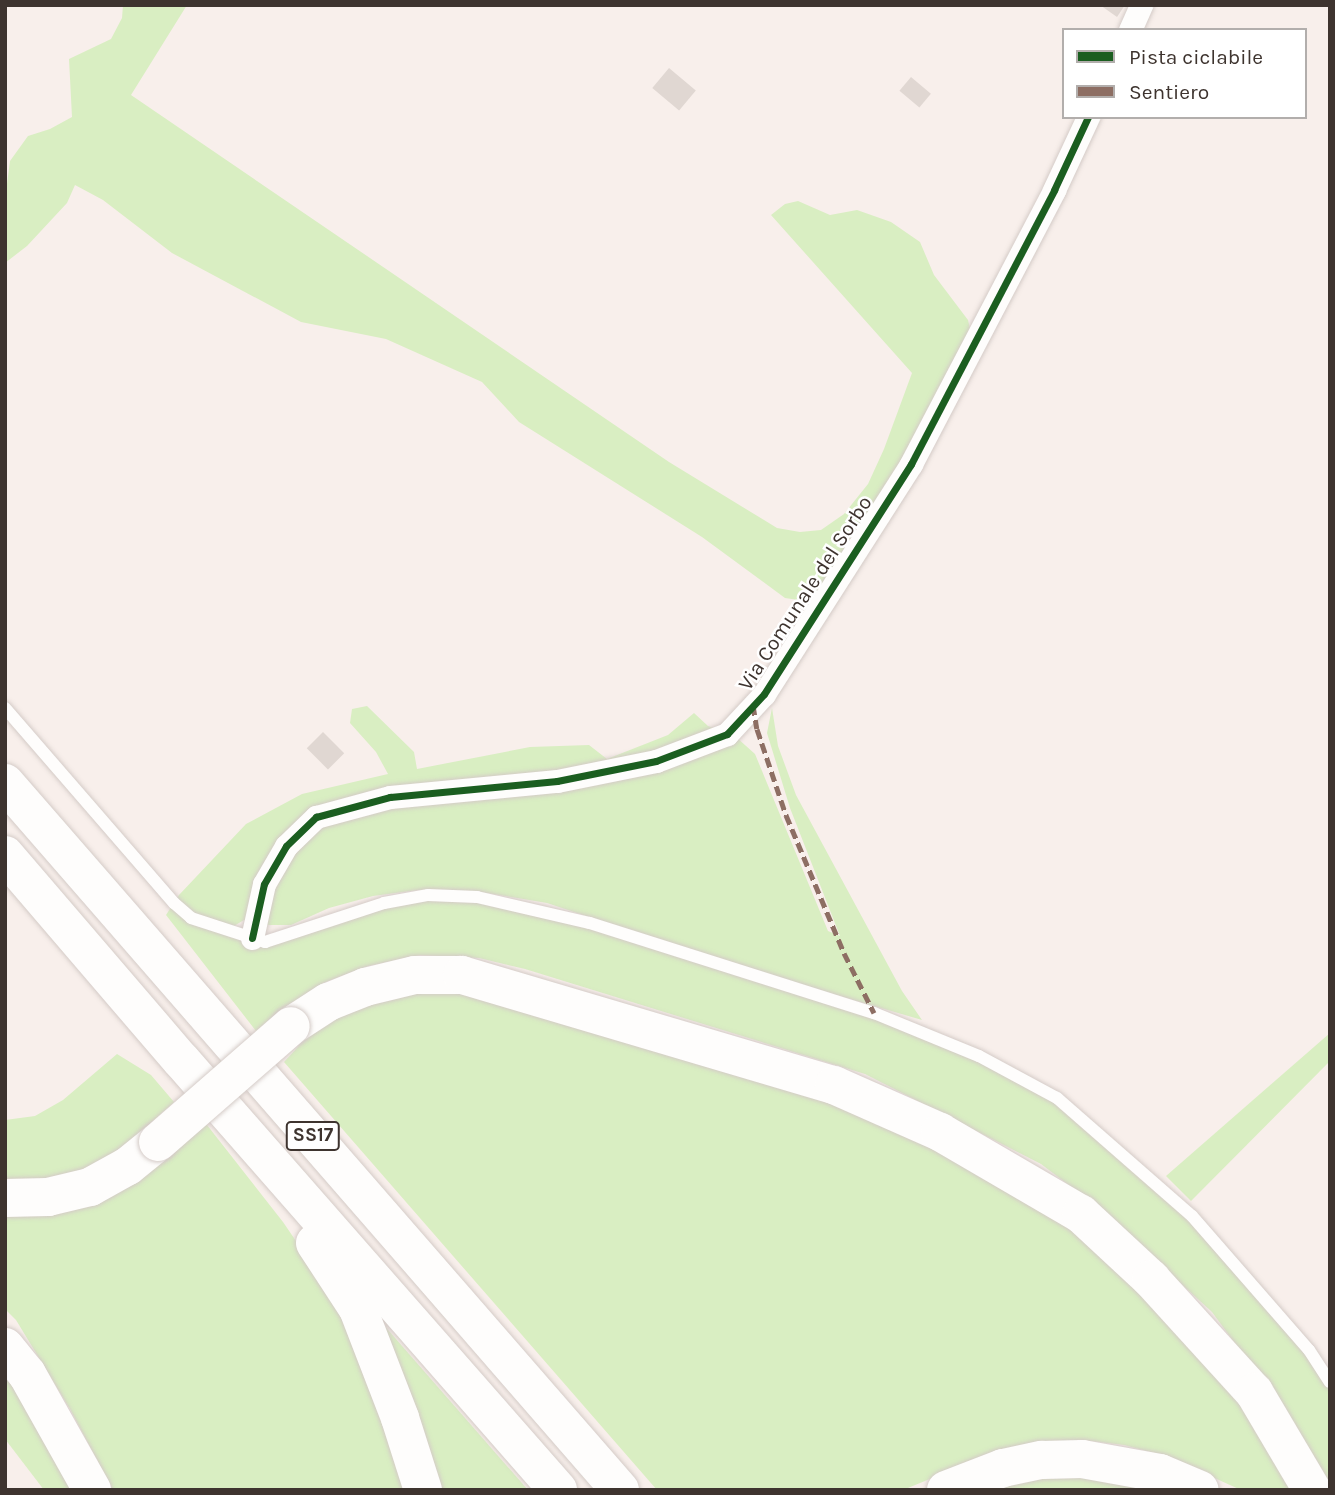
<!DOCTYPE html>
<style>
body{margin:0}
#map{position:relative;width:1335px;height:1495px;overflow:hidden;background:#f8efeb;font-family:Karla,sans-serif}
div>[style]{position:absolute}
[style*='--x']{left:calc(var(--x)*1px);top:calc(var(--y)*1px);width:calc(var(--w)*1px);rotate:calc(var(--a)*1deg)}
.green>*{inset:0;background:#d9eec2}
.building>*{inset:0;background:#e0d7d2;transform-origin:0 0}
.roads{filter:drop-shadow(0 0 2px #d4cbc7) drop-shadow(0 0 2px #d4cbc7)}
.lane>*{height:12px;margin:-6px;padding:0 6px;transform-origin:6px;border-radius:6px;background:#fefdfc}
.street>*{height:23px;margin:-11.5px;padding:0 11.5px;transform-origin:11.5px;border-radius:11.5px;background:#fefdfc}
.highway>*{height:38px;margin:-19px;padding:0 19px;transform-origin:19px;border-radius:19px;background:#fefdfc}
.bridges{filter:drop-shadow(0 0 2px #d4cbc7) drop-shadow(0 0 2px #d4cbc7)}
.highway-bridge>*{height:38px;margin:-19px;padding:0 19px;transform-origin:19px;border-radius:19px;background:#fefdfc}
.quiet>*{height:5px;margin-top:-2.5px;transform-origin:0;background:repeating-linear-gradient(90deg,#8d6e63 0 10px,transparent 0 15px)}
.cycleway>*{height:7px;margin:-3.5px;padding:0 3.5px;transform-origin:3.5px;border-radius:3.5px;background:#1b5e20}
span{translate:-50% -50%;white-space:nowrap;text-align:center;line-height:1.15;-webkit-text-stroke:5px #fff;paint-order:stroke}
.shield-label span{padding:2px 5px;background:#fff;border:2px solid;border-radius:5px;-webkit-text-stroke-width:0}
.shield-label{font-size:19px;color:#3e342f;font-weight:700}
.street-label{font-size:21px;color:#3e342f}
.frame{position:absolute;inset:0;border:7px solid #3e342f;pointer-events:none}
.legend{position:absolute;left:1062px;top:28px;width:245px;height:91px;box-sizing:border-box;background:#fff;border:2px solid #b2aeac;margin:0;padding:9px 12px;list-style:none;font-size:21px;color:#3e342f}
.legend li{display:flex;align-items:center;gap:14px;height:35px}
.legend b{width:35px;border:2px solid #b2aeac}
</style>
<div id="map">
<div class="green">
<i style="clip-path:polygon(123px 5px,187px 5px,131px 95px,669px 462px,777px 528px,800px 532px,821px 530px,844px 514px,868px 484px,884px 449px,912px 373px,771px 215px,785px 204px,798px 201px,830px 215px,857px 210px,891px 222px,920px 242px,934px 275px,968px 320px,971px 333px,962px 357px,819px 603px,785px 598px,702px 537px,519px 422px,482px 382px,386px 339px,301px 322px,172px 253px,103px 200px,75px 185px,67px 203px,27px 246px,5px 263px,5px 199px,10px 161px,28px 136px,50px 129px,72px 117px,69px 59px,111px 39px,122px 18px)"></i>
<i style="clip-path:polygon(367px 706px,414px 752px,417px 769px,530px 747px,589px 745px,607px 759px,668px 735px,694px 713px,708px 726px,736px 737px,755px 754px,828px 931px,840px 936px,790px 808px,767px 733px,772px 708px,778px 746px,796px 795px,902px 991px,922px 1020px,727px 963px,547px 903px,481px 892px,418px 890px,373px 896px,329px 908px,291px 925px,268px 925px,244px 920px,234px 926px,267px 946px,385px 907px,428px 899px,477px 902px,589px 927px,872px 1018px,977px 1060px,1054px 1102px,1189px 1219px,1305px 1353px,1330px 1391px,1330px 1490px,1278px 1402px,1212px 1312px,1094px 1204px,1041px 1164px,865px 1074px,525px 969px,479px 958px,420px 955px,368px 966px,323px 983px,278px 1012px,256px 1031px,166px 915px,179px 895px,246px 824px,302px 794px,388px 774px,376px 752px,350px 723px,352px 709px)"></i>
<i style="clip-path:polygon(416px 981px,832px 1090px,1077px 1219px,1147px 1283px,1305px 1490px,1241px 1490px,1166px 1456px,1124px 1445px,1083px 1440px,998px 1451px,903px 1490px,657px 1490px,284px 1062px,319px 1024px)"></i>
<i style="clip-path:polygon(1330px 1033px,1330px 1061px,1191px 1201px,1166px 1176px)"></i>
<i style="clip-path:polygon(117px 1054px,151px 1075px,174px 1102px,146px 1127px,150px 1133px,76px 1176px,5px 1183px,5px 1120px,35px 1116px,63px 1100px)"></i>
<i style="clip-path:polygon(207px 1125px,283px 1222px,352px 1323px,418px 1490px,113px 1490px,70px 1409px,16px 1320px,5px 1309px,5px 1208px)"></i>
<i style="clip-path:polygon(375px 1315px,528px 1490px,438px 1490px)"></i>
<i style="clip-path:polygon(5px 1355px,86px 1490px,44px 1490px,5px 1439px)"></i>
<i style="clip-path:polygon(1082px 1475px,1157px 1490px,991px 1490px,1044px 1477px)"></i>
</div>
<div class="building">
<i style="clip-path:polygon(1100px 5px,1125px 5px,1117px 17px)"></i>
<i style="left:669px;top:68px;width:35px;height:26px;rotate:40deg"></i>
<i style="left:911px;top:77px;width:26px;height:18px;rotate:40deg"></i>
<i style="left:323px;top:732px;width:30px;height:23px;rotate:45deg"></i>
</div>
<div class="roads">
<div class="lane">
<i style="--x:5;--y:708;--w:258;--a:49.1"></i>
<i style="--x:174;--y:903;--w:23;--a:41"></i>
<i style="--x:191;--y:918;--w:78;--a:18"></i>
<i style="--x:265;--y:942;--w:125;--a:-18.1"></i>
<i style="--x:384;--y:903;--w:45;--a:-10.3"></i>
<i style="--x:428;--y:895;--w:49;--a:2.3"></i>
<i style="--x:477;--y:897;--w:116;--a:13"></i>
<i style="--x:590;--y:923;--w:298;--a:17.6"></i>
<i style="--x:874;--y:1013;--w:113;--a:22.3"></i>
<i style="--x:979;--y:1056;--w:89;--a:28.3"></i>
<i style="--x:1057;--y:1098;--w:179;--a:41.2"></i>
<i style="--x:1192;--y:1216;--w:178;--a:48.9"></i>
<i style="--x:1309;--y:1350;--w:38;--a:57"></i>
</div>
<div class="street">
<i style="--x:1130;--y:30;--w:27;--a:-66"></i>
<i style="--x:252;--y:938;--w:55;--a:-77.5"></i>
<i style="--x:264;--y:884;--w:44;--a:-59.9"></i>
<i style="--x:286;--y:846;--w:42;--a:-44"></i>
<i style="--x:316;--y:817;--w:77;--a:-15.1"></i>
<i style="--x:390;--y:797;--w:168;--a:-5.5"></i>
<i style="--x:557;--y:781;--w:101;--a:-11.4"></i>
<i style="--x:656;--y:761;--w:76;--a:-20.8"></i>
<i style="--x:727;--y:734;--w:54;--a:-47.2"></i>
<i style="--x:764;--y:694;--w:273;--a:-57.4"></i>
<i style="--x:911;--y:464;--w:309;--a:-62.4"></i>
<i style="--x:1054;--y:190;--w:81;--a:-65"></i>
</div>
<div class="highway">
<i style="--x:5;--y:783;--w:937;--a:48.98"></i>
<i style="--x:5;--y:855;--w:270;--a:49.4"></i>
<i style="--x:181;--y:1060;--w:572;--a:48.76"></i>
<i style="--x:291;--y:1026;--w:44;--a:-33"></i>
<i style="--x:328;--y:1002;--w:40;--a:-22"></i>
<i style="--x:365;--y:987;--w:51;--a:-13.5"></i>
<i style="--x:415;--y:975;--w:47;--a:0"></i>
<i style="--x:462;--y:975;--w:388;--a:16.5"></i>
<i style="--x:834;--y:1085;--w:116;--a:23.9"></i>
<i style="--x:940;--y:1132;--w:163;--a:30.2"></i>
<i style="--x:1081;--y:1214;--w:96;--a:42.9"></i>
<i style="--x:1151;--y:1279;--w:153;--a:47.7"></i>
<i style="--x:1254;--y:1392;--w:114;--a:59.4"></i>
<i style="--x:5;--y:1198;--w:43;--a:-1.3"></i>
<i style="--x:48;--y:1197;--w:43;--a:-13.4"></i>
<i style="--x:90;--y:1187;--w:43;--a:-28.9"></i>
<i style="--x:128;--y:1166;--w:38;--a:-39"></i>
<i style="--x:315;--y:1243;--w:79;--a:56.9"></i>
<i style="--x:358;--y:1309;--w:117;--a:68.9"></i>
<i style="--x:400;--y:1418;--w:76;--a:72.3"></i>
<i style="--x:5;--y:1347;--w:35;--a:51"></i>
<i style="--x:27;--y:1374;--w:133;--a:60.7"></i>
<i style="--x:946;--y:1490;--w:61;--a:-21.1"></i>
<i style="--x:1003;--y:1468;--w:40;--a:-12"></i>
<i style="--x:1042;--y:1460;--w:40;--a:-1.4"></i>
<i style="--x:1082;--y:1459;--w:79;--a:10.2"></i>
<i style="--x:1160;--y:1473;--w:43;--a:23"></i>
</div>
</div>
<div class="bridges">
<div class="highway-bridge">
<i style="--x:158;--y:1142;--w:176;--a:-41.1"></i>
</div>
</div>
<div class="quiet">
<i style="--x:753;--y:705;--w:24;--a:81"></i>
<i style="--x:757;--y:729;--w:91;--a:71.4"></i>
<i style="--x:786;--y:815;--w:150;--a:67.2"></i>
<i style="--x:844;--y:953;--w:67;--a:63.4"></i>
</div>
<div class="cycleway">
<i style="--x:252;--y:938;--w:55;--a:-77.5"></i>
<i style="--x:264;--y:884;--w:44;--a:-59.9"></i>
<i style="--x:286;--y:846;--w:42;--a:-44"></i>
<i style="--x:316;--y:817;--w:77;--a:-15.1"></i>
<i style="--x:390;--y:797;--w:168;--a:-5.5"></i>
<i style="--x:557;--y:781;--w:101;--a:-11.4"></i>
<i style="--x:656;--y:761;--w:76;--a:-20.8"></i>
<i style="--x:727;--y:734;--w:54;--a:-47.2"></i>
<i style="--x:764;--y:694;--w:273;--a:-57.4"></i>
<i style="--x:911;--y:464;--w:309;--a:-62.4"></i>
<i style="--x:1054;--y:190;--w:81;--a:-65"></i>
</div>
<div class="shield-label">
<span style="left:313px;top:1136px">SS17</span>
</div>
<div class="street-label">
<span style="left:805px;top:593px;rotate:-57deg">Via Comunale del Sorbo</span>
</div>
<div class="frame"></div>
<ul class="legend">
<li><b style="height:9px;background:#1b5e20"></b>Pista ciclabile</li>
<li><b style="height:9px;background:#8d6e63"></b>Sentiero</li>
</ul>
</div>
